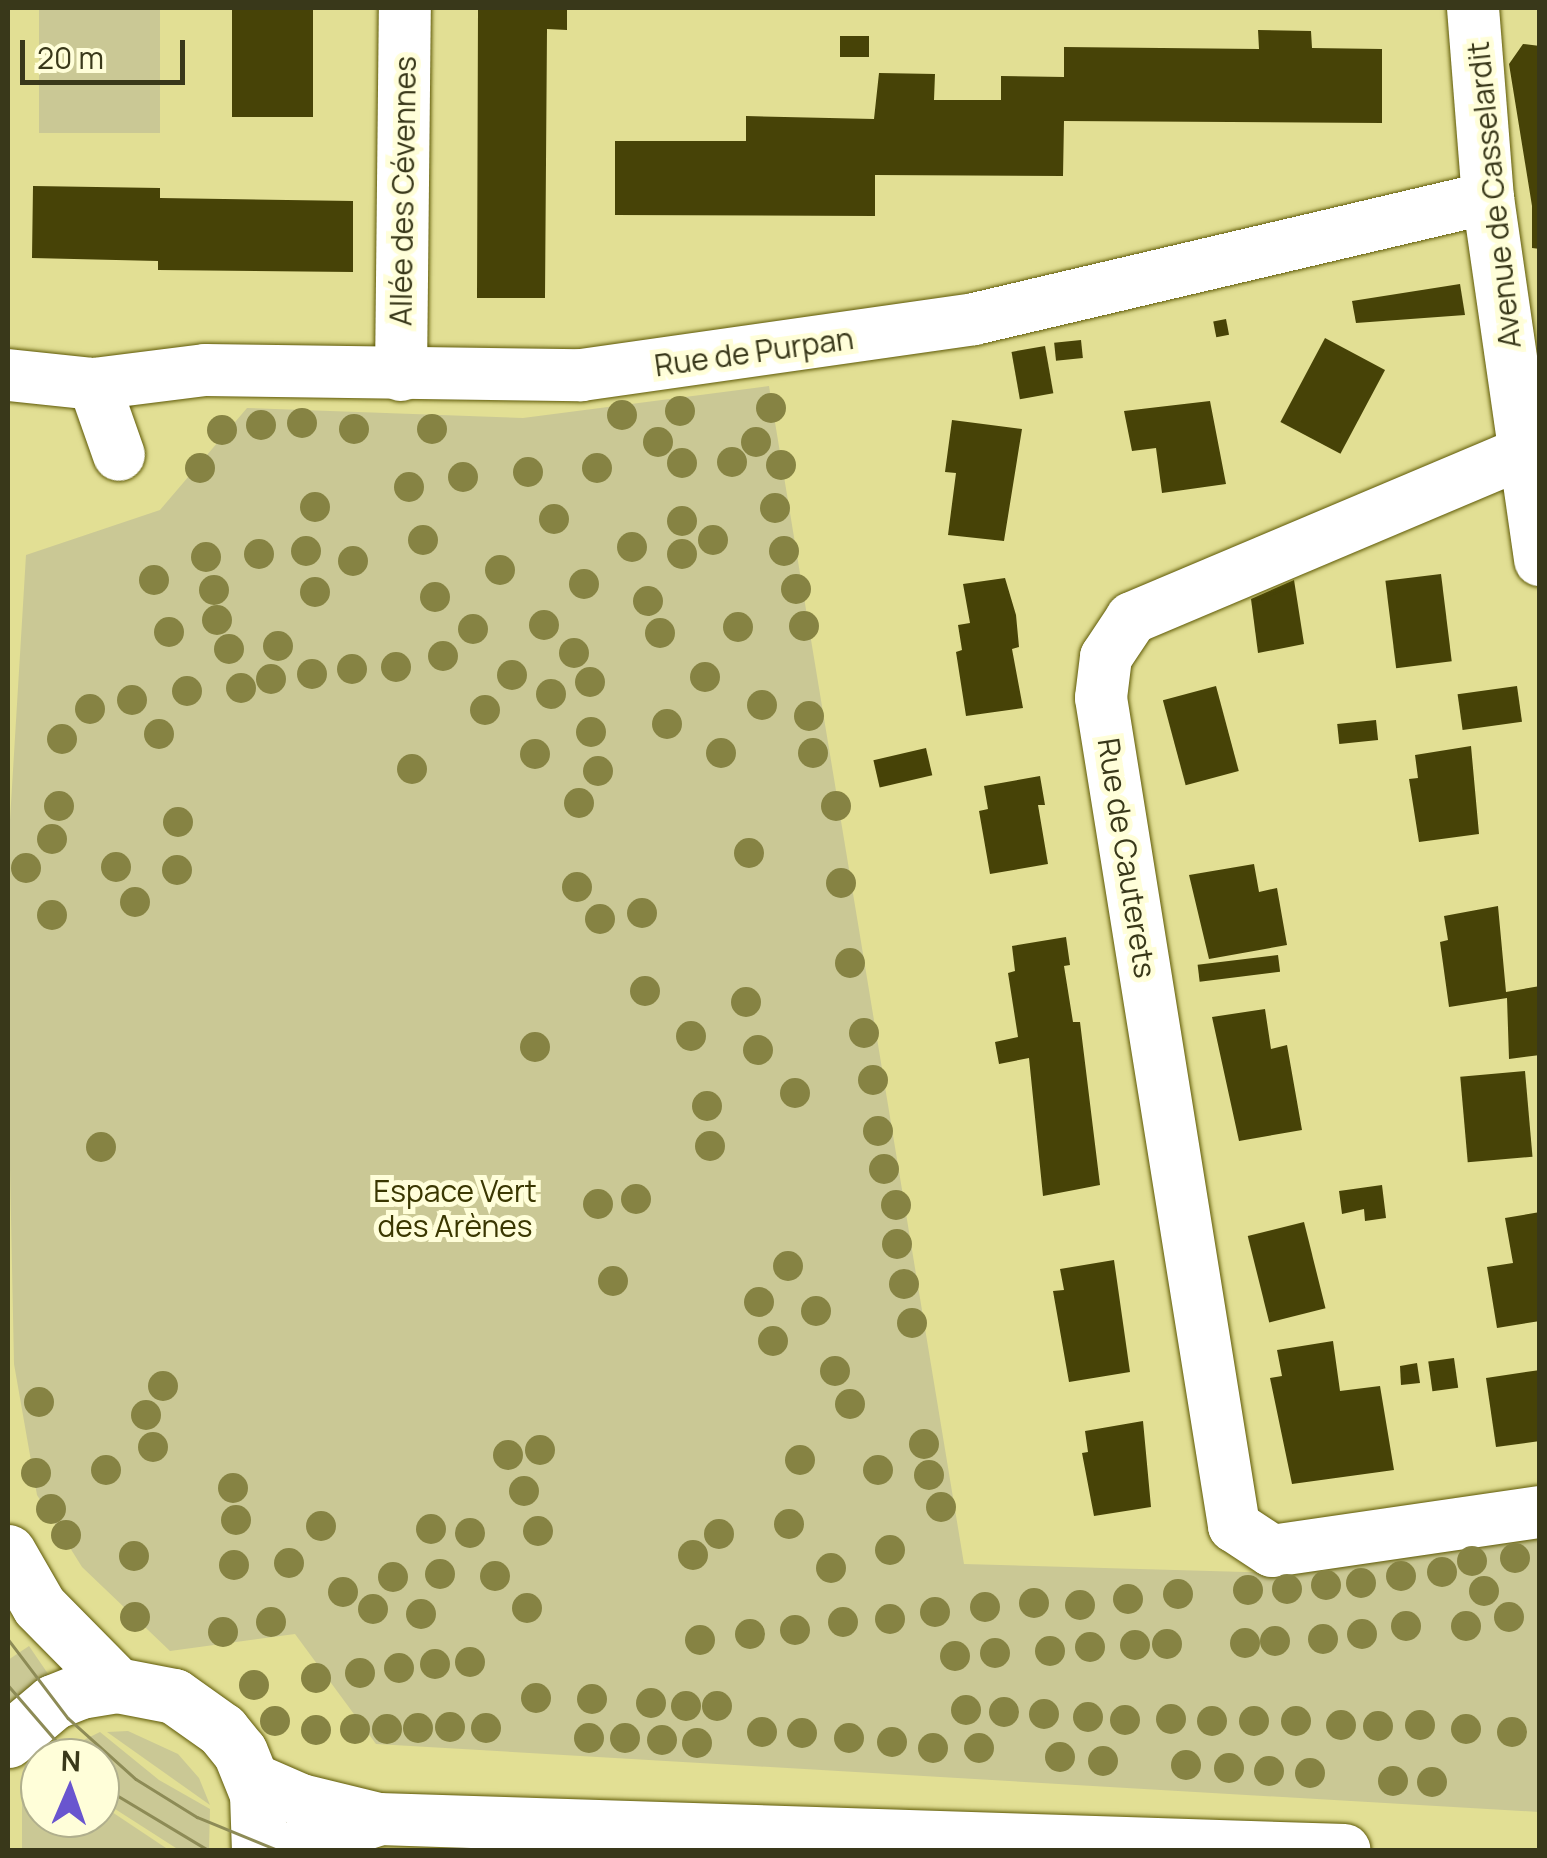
<!DOCTYPE html>
<meta charset="utf-8">
<style>
body{margin:0}
#map{position:relative;width:1547px;height:1858px;overflow:hidden;background:#e2df94;font-family:Manrope,sans-serif}
div>[style]{position:absolute}
[style*='--x']{left:calc(var(--x)*1px);top:calc(var(--y)*1px);width:calc(var(--w)*1px);rotate:calc(var(--a)*1deg)}
.green>*{inset:0;background:#cac895;transform-origin:0 0}
.building>*{inset:0;background:#474307;transform-origin:0 0}
.roads{filter:drop-shadow(0 0 2px #5e5905) drop-shadow(0 0 2px #5e5905)}
.minor>*{height:52px;margin:-26px;padding:0 26px;transform-origin:26px;border-radius:26px;background:#fff}
.major>*{height:55px;margin:-27.5px;padding:0 27.5px;transform-origin:27.5px;border-radius:27.5px;background:#fff}
.tram>*{height:2.5px;margin:-1.25px;padding:0 1.25px;transform-origin:1.25px;border-radius:1.25px;background:#8d8b56}
.trees>*{width:30px;height:30px;margin:-15px;border-radius:50%;background:#868343}
span{translate:-50% -50%;white-space:nowrap;text-align:center;line-height:1.15;-webkit-text-stroke:10px #fffed9;paint-order:stroke}
.street-label{font-size:30px;color:#39381a}
.park-label{font-size:30px;color:#3a3701}
.frame{position:absolute;inset:0;border:10px solid #39381a;pointer-events:none}
.north{position:absolute;left:20px;top:1738px;width:100px;height:100px;box-sizing:border-box;background:#fffed9;border:2px solid #b0af8d;border-radius:50%;rotate:2deg;font-size:28px;font-weight:700;line-height:40px;text-align:center;color:#39381a}
.north::after{content:'';display:block;margin:auto;width:35px;height:45px;background:#6955cf;clip-path:polygon(50% 0,100% 100%,50% 72%,0 100%)}
.scale{position:absolute;left:20px;top:40px;width:165px;height:45px;box-sizing:border-box;border:5px solid #39381a;border-top:0;padding-left:12px;font-size:30px;line-height:35px;white-space:nowrap;color:#39381a;-webkit-text-stroke:8px #fffed9;paint-order:stroke}
</style>
<div id="map">
<div class="green">
<i style="left:39px;top:8px;width:121px;height:125px"></i>
<i style="clip-path:polygon(769px 386px,964px 1564px,1280px 1573px,1539px 1537px,1539px 1812px,376px 1744px,295px 1634px,170px 1651px,82px 1567px,37px 1495px,14px 1364px,8px 1071px,8px 853px,26px 555px,160px 510px,247px 408px,523px 418px)"></i>
<i style="clip-path:polygon(29px 1646px,55px 1684px,8px 1707px,8px 1660px)"></i>
<i style="clip-path:polygon(128px 1731px,178px 1754px,199px 1778px,210px 1805px,107px 1732px)"></i>
<i style="clip-path:polygon(100px 1732px,159px 1780px,210px 1809px,209px 1850px,179px 1850px,101px 1800px,100px 1758px,51px 1756px)"></i>
<i style="clip-path:polygon(40px 1767px,40px 1818px,100px 1818px,100px 1804px,169px 1850px,22px 1850px,22px 1802px)"></i>
</div>
<div class="building">
<i style="left:232px;top:8px;width:81px;height:109px"></i>
<i style="clip-path:polygon(478px 8px,567px 8px,567px 30px,547px 29px,545px 298px,477px 298px)"></i>
<i style="clip-path:polygon(1258px 30px,1311px 31px,1312px 48px,1382px 49px,1382px 123px,1064px 121px,1063px 176px,875px 175px,875px 216px,615px 215px,615px 141px,746px 141px,746px 116px,874px 119px,879px 73px,935px 74px,934px 100px,1001px 100px,1001px 76px,1064px 77px,1064px 47px,1259px 49px)"></i>
<i style="left:840px;top:36px;width:29px;height:21px"></i>
<i style="clip-path:polygon(1523px 44px,1540px 46px,1540px 249px,1532px 248px,1532px 206px,1509px 64px)"></i>
<i style="clip-path:polygon(33px 186px,160px 188px,160px 198px,353px 201px,353px 272px,158px 270px,158px 261px,32px 258px)"></i>
<i style="clip-path:polygon(1460px 284px,1465px 315px,1356px 323px,1352px 301px)"></i>
<i style="left:1226px;top:319px;width:16px;height:13px;rotate:79deg"></i>
<i style="left:1325px;top:338px;width:68px;height:95px;rotate:28deg"></i>
<i style="left:1081px;top:340px;width:18px;height:27px;rotate:84deg"></i>
<i style="left:1045px;top:346px;width:48px;height:34px;rotate:80deg"></i>
<i style="clip-path:polygon(1210px 401px,1226px 484px,1162px 493px,1156px 448px,1132px 451px,1124px 411px)"></i>
<i style="clip-path:polygon(952px 420px,1022px 429px,1004px 541px,948px 535px,956px 473px,945px 472px)"></i>
<i style="left:1441px;top:574px;width:88px;height:56px;rotate:83deg"></i>
<i style="clip-path:polygon(1005px 578px,1016px 615px,1019px 647px,1012px 649px,1023px 708px,966px 716px,956px 652px,962px 650px,958px 625px,970px 623px,963px 584px)"></i>
<i style="clip-path:polygon(1294px 580px,1304px 644px,1258px 653px,1251px 599px)"></i>
<i style="left:1216px;top:686px;width:88px;height:55px;rotate:75deg"></i>
<i style="left:1517px;top:686px;width:36px;height:60px;rotate:82deg"></i>
<i style="left:1376px;top:720px;width:20px;height:39px;rotate:84deg"></i>
<i style="clip-path:polygon(1471px 746px,1479px 834px,1419px 842px,1409px 779px,1418px 778px,1415px 755px)"></i>
<i style="left:926px;top:748px;width:28px;height:54px;rotate:77deg"></i>
<i style="clip-path:polygon(1040px 776px,1045px 805px,1038px 805px,1048px 864px,990px 874px,979px 811px,988px 809px,984px 786px)"></i>
<i style="clip-path:polygon(1254px 864px,1259px 892px,1277px 888px,1287px 945px,1209px 959px,1189px 875px)"></i>
<i style="clip-path:polygon(1498px 906px,1506px 992px,1540px 986px,1540px 1055px,1509px 1059px,1507px 998px,1449px 1007px,1440px 942px,1448px 940px,1444px 916px)"></i>
<i style="clip-path:polygon(1066px 937px,1070px 965px,1064px 966px,1073px 1022px,1080px 1022px,1100px 1185px,1043px 1196px,1029px 1058px,999px 1064px,995px 1042px,1018px 1037px,1008px 973px,1015px 971px,1012px 946px)"></i>
<i style="left:1278px;top:955px;width:17px;height:81px;rotate:83deg"></i>
<i style="clip-path:polygon(1265px 1009px,1271px 1049px,1287px 1045px,1302px 1130px,1239px 1141px,1212px 1017px)"></i>
<i style="left:1525px;top:1071px;width:86px;height:65px;rotate:85deg"></i>
<i style="clip-path:polygon(1382px 1185px,1386px 1218px,1365px 1221px,1364px 1209px,1342px 1214px,1339px 1191px)"></i>
<i style="clip-path:polygon(1540px 1212px,1540px 1321px,1497px 1328px,1487px 1267px,1513px 1263px,1505px 1218px)"></i>
<i style="left:1304px;top:1222px;width:89px;height:58px;rotate:76deg"></i>
<i style="clip-path:polygon(1114px 1260px,1130px 1372px,1069px 1382px,1053px 1291px,1064px 1290px,1060px 1269px)"></i>
<i style="clip-path:polygon(1333px 1341px,1340px 1391px,1380px 1386px,1394px 1470px,1292px 1484px,1270px 1378px,1282px 1376px,1277px 1350px)"></i>
<i style="left:1454px;top:1358px;width:30px;height:26px;rotate:82deg"></i>
<i style="clip-path:polygon(1417px 1363px,1420px 1383px,1401px 1385px,1400px 1366px)"></i>
<i style="clip-path:polygon(1540px 1370px,1540px 1441px,1496px 1447px,1486px 1378px)"></i>
<i style="clip-path:polygon(1143px 1421px,1151px 1507px,1094px 1516px,1082px 1453px,1088px 1452px,1085px 1431px)"></i>
</div>
<div class="roads">
<div class="minor">
<i style="--x:1473;--y:8;--w:191;--a:85.5"></i>
<i style="--x:1488;--y:198;--w:366;--a:81.8"></i>
<i style="--x:8;--y:375;--w:86;--a:6"></i>
<i style="--x:94;--y:384;--w:112;--a:-7.2"></i>
<i style="--x:205;--y:370;--w:376;--a:0.8"></i>
<i style="--x:581;--y:375;--w:397;--a:-8.1"></i>
<i style="--x:974;--y:319;--w:528;--a:-13.25"></i>
<i style="--x:401;--y:375;--w:367;--a:-89.4"></i>
<i style="--x:94;--y:384;--w:75;--a:70.6"></i>
<i style="--x:1525;--y:452;--w:427;--a:157.1"></i>
<i style="--x:1132;--y:618;--w:47;--a:123.7"></i>
<i style="--x:1106;--y:657;--w:41;--a:97"></i>
<i style="--x:1101;--y:698;--w:839;--a:80.87"></i>
<i style="--x:1234;--y:1526;--w:45;--a:33.3"></i>
<i style="--x:1272;--y:1551;--w:271;--a:-8.3"></i>
<i style="--x:253;--y:1779;--w:52;--a:23.6"></i>
<i style="--x:301;--y:1800;--w:80;--a:13.7"></i>
<i style="--x:379;--y:1819;--w:966;--a:1.84"></i>
<i style="--x:285;--y:1850;--w:98;--a:-17.9"></i>
</div>
<div class="major">
<i style="--x:8;--y:1552;--w:62;--a:60.1"></i>
<i style="--x:39;--y:1606;--w:111;--a:45.4"></i>
<i style="--x:8;--y:1740;--w:59;--a:-40.2"></i>
<i style="--x:53;--y:1702;--w:29;--a:-22"></i>
<i style="--x:80;--y:1691;--w:37;--a:-9"></i>
<i style="--x:117;--y:1685;--w:58;--a:10.9"></i>
<i style="--x:174;--y:1696;--w:59;--a:35.3"></i>
<i style="--x:222;--y:1730;--w:28;--a:51"></i>
<i style="--x:240;--y:1752;--w:45;--a:68"></i>
<i style="--x:257;--y:1794;--w:56;--a:88"></i>
</div>
</div>
<div class="tram">
<i style="--x:8;--y:1639;--w:99;--a:52.8"></i>
<i style="--x:68;--y:1718;--w:91;--a:41.9"></i>
<i style="--x:136;--y:1779;--w:72;--a:31.9"></i>
<i style="--x:197;--y:1817;--w:87;--a:22.2"></i>
<i style="--x:8;--y:1685;--w:96;--a:49.2"></i>
<i style="--x:100;--y:1785;--w:126;--a:31"></i>
</div>
<div class="trees">
<i style="left:771px;top:408px"></i>
<i style="left:680px;top:411px"></i>
<i style="left:622px;top:415px"></i>
<i style="left:302px;top:423px"></i>
<i style="left:261px;top:425px"></i>
<i style="left:354px;top:429px"></i>
<i style="left:432px;top:429px"></i>
<i style="left:222px;top:430px"></i>
<i style="left:658px;top:442px"></i>
<i style="left:756px;top:442px"></i>
<i style="left:732px;top:462px"></i>
<i style="left:682px;top:463px"></i>
<i style="left:781px;top:465px"></i>
<i style="left:200px;top:468px"></i>
<i style="left:597px;top:468px"></i>
<i style="left:528px;top:472px"></i>
<i style="left:463px;top:477px"></i>
<i style="left:409px;top:487px"></i>
<i style="left:315px;top:507px"></i>
<i style="left:775px;top:508px"></i>
<i style="left:554px;top:519px"></i>
<i style="left:682px;top:521px"></i>
<i style="left:423px;top:540px"></i>
<i style="left:713px;top:540px"></i>
<i style="left:632px;top:547px"></i>
<i style="left:306px;top:551px"></i>
<i style="left:784px;top:551px"></i>
<i style="left:259px;top:554px"></i>
<i style="left:682px;top:554px"></i>
<i style="left:206px;top:557px"></i>
<i style="left:353px;top:561px"></i>
<i style="left:500px;top:570px"></i>
<i style="left:154px;top:580px"></i>
<i style="left:584px;top:584px"></i>
<i style="left:796px;top:589px"></i>
<i style="left:214px;top:590px"></i>
<i style="left:315px;top:592px"></i>
<i style="left:435px;top:597px"></i>
<i style="left:648px;top:601px"></i>
<i style="left:217px;top:620px"></i>
<i style="left:544px;top:625px"></i>
<i style="left:804px;top:626px"></i>
<i style="left:738px;top:627px"></i>
<i style="left:473px;top:629px"></i>
<i style="left:169px;top:632px"></i>
<i style="left:660px;top:633px"></i>
<i style="left:278px;top:646px"></i>
<i style="left:229px;top:649px"></i>
<i style="left:574px;top:653px"></i>
<i style="left:443px;top:656px"></i>
<i style="left:396px;top:667px"></i>
<i style="left:352px;top:669px"></i>
<i style="left:312px;top:674px"></i>
<i style="left:512px;top:675px"></i>
<i style="left:705px;top:677px"></i>
<i style="left:271px;top:679px"></i>
<i style="left:590px;top:682px"></i>
<i style="left:241px;top:688px"></i>
<i style="left:187px;top:691px"></i>
<i style="left:551px;top:694px"></i>
<i style="left:132px;top:700px"></i>
<i style="left:762px;top:705px"></i>
<i style="left:90px;top:709px"></i>
<i style="left:485px;top:710px"></i>
<i style="left:809px;top:716px"></i>
<i style="left:667px;top:724px"></i>
<i style="left:591px;top:732px"></i>
<i style="left:159px;top:734px"></i>
<i style="left:62px;top:739px"></i>
<i style="left:721px;top:753px"></i>
<i style="left:813px;top:753px"></i>
<i style="left:535px;top:754px"></i>
<i style="left:412px;top:769px"></i>
<i style="left:598px;top:771px"></i>
<i style="left:579px;top:803px"></i>
<i style="left:59px;top:806px"></i>
<i style="left:836px;top:806px"></i>
<i style="left:178px;top:822px"></i>
<i style="left:52px;top:839px"></i>
<i style="left:749px;top:853px"></i>
<i style="left:116px;top:867px"></i>
<i style="left:26px;top:868px"></i>
<i style="left:177px;top:870px"></i>
<i style="left:841px;top:883px"></i>
<i style="left:577px;top:887px"></i>
<i style="left:135px;top:902px"></i>
<i style="left:642px;top:913px"></i>
<i style="left:52px;top:915px"></i>
<i style="left:600px;top:919px"></i>
<i style="left:850px;top:963px"></i>
<i style="left:645px;top:991px"></i>
<i style="left:746px;top:1002px"></i>
<i style="left:864px;top:1033px"></i>
<i style="left:691px;top:1036px"></i>
<i style="left:535px;top:1047px"></i>
<i style="left:758px;top:1050px"></i>
<i style="left:873px;top:1080px"></i>
<i style="left:795px;top:1093px"></i>
<i style="left:707px;top:1106px"></i>
<i style="left:878px;top:1131px"></i>
<i style="left:710px;top:1146px"></i>
<i style="left:101px;top:1147px"></i>
<i style="left:884px;top:1169px"></i>
<i style="left:636px;top:1199px"></i>
<i style="left:598px;top:1204px"></i>
<i style="left:896px;top:1205px"></i>
<i style="left:897px;top:1244px"></i>
<i style="left:788px;top:1266px"></i>
<i style="left:613px;top:1281px"></i>
<i style="left:904px;top:1284px"></i>
<i style="left:759px;top:1302px"></i>
<i style="left:816px;top:1311px"></i>
<i style="left:912px;top:1323px"></i>
<i style="left:773px;top:1341px"></i>
<i style="left:835px;top:1371px"></i>
<i style="left:163px;top:1386px"></i>
<i style="left:39px;top:1402px"></i>
<i style="left:850px;top:1404px"></i>
<i style="left:146px;top:1415px"></i>
<i style="left:924px;top:1444px"></i>
<i style="left:153px;top:1447px"></i>
<i style="left:540px;top:1450px"></i>
<i style="left:508px;top:1455px"></i>
<i style="left:800px;top:1460px"></i>
<i style="left:106px;top:1470px"></i>
<i style="left:878px;top:1470px"></i>
<i style="left:36px;top:1473px"></i>
<i style="left:929px;top:1475px"></i>
<i style="left:233px;top:1488px"></i>
<i style="left:524px;top:1491px"></i>
<i style="left:941px;top:1507px"></i>
<i style="left:51px;top:1509px"></i>
<i style="left:236px;top:1520px"></i>
<i style="left:789px;top:1524px"></i>
<i style="left:321px;top:1526px"></i>
<i style="left:431px;top:1529px"></i>
<i style="left:538px;top:1531px"></i>
<i style="left:470px;top:1533px"></i>
<i style="left:719px;top:1534px"></i>
<i style="left:66px;top:1535px"></i>
<i style="left:890px;top:1550px"></i>
<i style="left:693px;top:1555px"></i>
<i style="left:134px;top:1556px"></i>
<i style="left:1515px;top:1558px"></i>
<i style="left:1472px;top:1561px"></i>
<i style="left:289px;top:1563px"></i>
<i style="left:234px;top:1565px"></i>
<i style="left:831px;top:1568px"></i>
<i style="left:1442px;top:1572px"></i>
<i style="left:440px;top:1574px"></i>
<i style="left:495px;top:1576px"></i>
<i style="left:1401px;top:1576px"></i>
<i style="left:393px;top:1577px"></i>
<i style="left:1361px;top:1583px"></i>
<i style="left:1326px;top:1585px"></i>
<i style="left:1287px;top:1589px"></i>
<i style="left:1248px;top:1590px"></i>
<i style="left:1484px;top:1591px"></i>
<i style="left:343px;top:1592px"></i>
<i style="left:1178px;top:1594px"></i>
<i style="left:1128px;top:1599px"></i>
<i style="left:1034px;top:1603px"></i>
<i style="left:1080px;top:1605px"></i>
<i style="left:985px;top:1607px"></i>
<i style="left:527px;top:1608px"></i>
<i style="left:373px;top:1609px"></i>
<i style="left:935px;top:1612px"></i>
<i style="left:421px;top:1614px"></i>
<i style="left:135px;top:1617px"></i>
<i style="left:1509px;top:1617px"></i>
<i style="left:890px;top:1619px"></i>
<i style="left:271px;top:1622px"></i>
<i style="left:843px;top:1622px"></i>
<i style="left:1406px;top:1626px"></i>
<i style="left:1466px;top:1626px"></i>
<i style="left:795px;top:1630px"></i>
<i style="left:223px;top:1632px"></i>
<i style="left:750px;top:1634px"></i>
<i style="left:1362px;top:1634px"></i>
<i style="left:1323px;top:1639px"></i>
<i style="left:700px;top:1640px"></i>
<i style="left:1275px;top:1641px"></i>
<i style="left:1245px;top:1643px"></i>
<i style="left:1167px;top:1644px"></i>
<i style="left:1135px;top:1645px"></i>
<i style="left:1090px;top:1647px"></i>
<i style="left:1050px;top:1651px"></i>
<i style="left:995px;top:1653px"></i>
<i style="left:955px;top:1656px"></i>
<i style="left:470px;top:1662px"></i>
<i style="left:435px;top:1664px"></i>
<i style="left:399px;top:1668px"></i>
<i style="left:360px;top:1673px"></i>
<i style="left:316px;top:1678px"></i>
<i style="left:254px;top:1685px"></i>
<i style="left:536px;top:1698px"></i>
<i style="left:592px;top:1699px"></i>
<i style="left:651px;top:1703px"></i>
<i style="left:686px;top:1706px"></i>
<i style="left:717px;top:1706px"></i>
<i style="left:966px;top:1710px"></i>
<i style="left:1004px;top:1712px"></i>
<i style="left:1044px;top:1714px"></i>
<i style="left:1088px;top:1717px"></i>
<i style="left:1171px;top:1719px"></i>
<i style="left:1125px;top:1720px"></i>
<i style="left:275px;top:1721px"></i>
<i style="left:1212px;top:1721px"></i>
<i style="left:1254px;top:1721px"></i>
<i style="left:1296px;top:1721px"></i>
<i style="left:1341px;top:1725px"></i>
<i style="left:1420px;top:1725px"></i>
<i style="left:1378px;top:1726px"></i>
<i style="left:450px;top:1727px"></i>
<i style="left:418px;top:1728px"></i>
<i style="left:486px;top:1728px"></i>
<i style="left:355px;top:1729px"></i>
<i style="left:387px;top:1729px"></i>
<i style="left:1466px;top:1729px"></i>
<i style="left:316px;top:1730px"></i>
<i style="left:762px;top:1732px"></i>
<i style="left:1512px;top:1732px"></i>
<i style="left:802px;top:1733px"></i>
<i style="left:589px;top:1738px"></i>
<i style="left:625px;top:1738px"></i>
<i style="left:849px;top:1738px"></i>
<i style="left:662px;top:1740px"></i>
<i style="left:892px;top:1742px"></i>
<i style="left:697px;top:1743px"></i>
<i style="left:933px;top:1748px"></i>
<i style="left:979px;top:1748px"></i>
<i style="left:1060px;top:1757px"></i>
<i style="left:1103px;top:1761px"></i>
<i style="left:1186px;top:1765px"></i>
<i style="left:1229px;top:1768px"></i>
<i style="left:1269px;top:1771px"></i>
<i style="left:1310px;top:1773px"></i>
<i style="left:1393px;top:1781px"></i>
<i style="left:1432px;top:1782px"></i>
</div>
<div class="street-label">
<span style="left:403px;top:191px;rotate:-89deg">Allée des Cévennes</span>
<span style="left:1494px;top:195px;rotate:-96deg">Avenue de Casselardit</span>
<span style="left:754px;top:352px;rotate:-8deg">Rue de Purpan</span>
<span style="left:1127px;top:858px;rotate:81deg">Rue de Cauterets</span>
</div>
<div class="park-label">
<span style="left:455px;top:1208px">Espace Vert<br>des Arènes</span>
</div>
<div class="frame"></div>
<div class="north">N</div>
<div class="scale">20 m</div>
</div>
